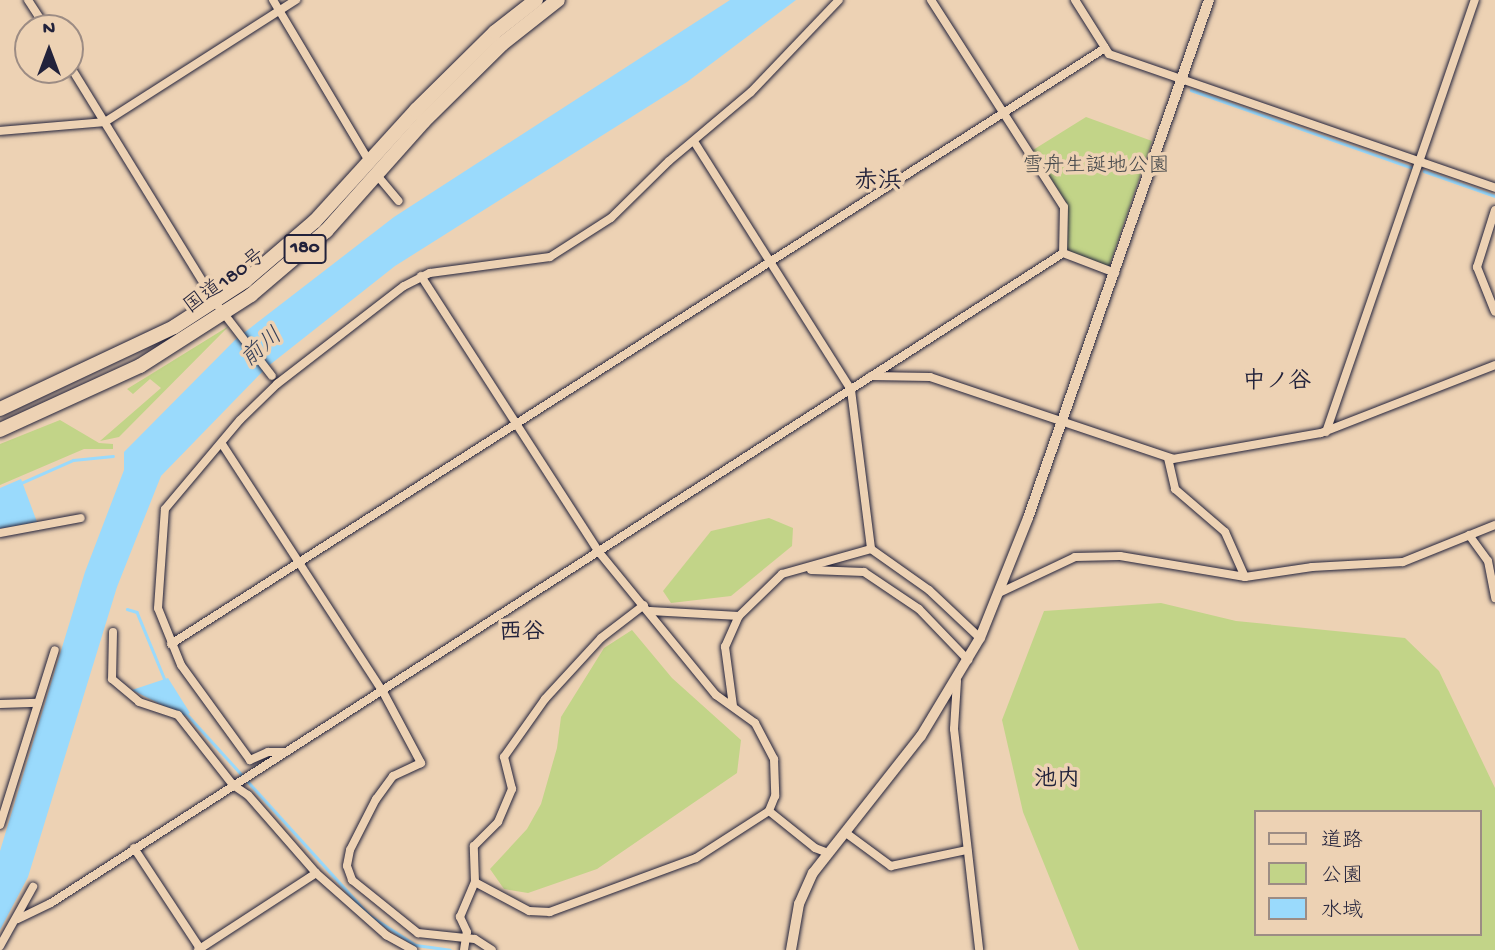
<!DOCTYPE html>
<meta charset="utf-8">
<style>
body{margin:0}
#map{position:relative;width:1495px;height:950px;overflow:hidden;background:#edd2b4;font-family:"Gochi Hand","Klee One",sans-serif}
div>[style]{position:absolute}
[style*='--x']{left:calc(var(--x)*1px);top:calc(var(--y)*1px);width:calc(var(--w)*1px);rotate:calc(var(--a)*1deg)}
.green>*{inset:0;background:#c2d488}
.water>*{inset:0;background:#9adafc}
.stream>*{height:2.5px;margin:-1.25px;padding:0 1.25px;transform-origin:1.25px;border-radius:1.25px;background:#9adafc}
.roads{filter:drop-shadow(0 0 2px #22223b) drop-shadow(0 0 2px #22223b)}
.minor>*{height:8px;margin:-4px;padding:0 4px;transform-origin:4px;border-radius:4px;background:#edd2b4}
.tertiary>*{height:10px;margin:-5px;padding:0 5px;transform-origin:5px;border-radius:5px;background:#edd2b4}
.trunk>*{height:14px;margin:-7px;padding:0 7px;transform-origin:7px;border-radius:7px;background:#edd2b4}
span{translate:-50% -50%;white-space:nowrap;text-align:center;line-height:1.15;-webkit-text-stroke:7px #edd2b4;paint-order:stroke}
.shield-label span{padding:2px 5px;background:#edd2b4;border:2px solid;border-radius:5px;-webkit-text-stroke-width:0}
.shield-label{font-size:19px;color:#22223b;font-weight:700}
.park-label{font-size:21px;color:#42464a}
.street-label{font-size:21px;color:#22223b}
.water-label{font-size:23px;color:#343e58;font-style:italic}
.neighbourhood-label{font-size:23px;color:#22223b;font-weight:700}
.quarter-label{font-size:24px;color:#22223b;font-weight:700}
.legend{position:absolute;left:1254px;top:810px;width:228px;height:126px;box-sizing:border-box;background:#edd2b4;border:2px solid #9c8c84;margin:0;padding:9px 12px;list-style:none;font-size:21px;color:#22223b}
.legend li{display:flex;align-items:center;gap:14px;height:35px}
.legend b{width:35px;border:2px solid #9c8c84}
.north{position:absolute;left:14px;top:14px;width:70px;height:70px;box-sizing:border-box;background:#edd2b4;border:2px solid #9c8c84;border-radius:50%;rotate:0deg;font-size:19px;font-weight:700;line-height:28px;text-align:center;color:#22223b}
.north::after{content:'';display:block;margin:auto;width:24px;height:32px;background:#22223b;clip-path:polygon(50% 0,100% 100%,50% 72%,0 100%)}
</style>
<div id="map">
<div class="green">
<i style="clip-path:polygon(1086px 117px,1152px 141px,1109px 267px,1067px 250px,1068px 205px,1033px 150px)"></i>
<i style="clip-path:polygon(229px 326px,119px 437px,100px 441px,161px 388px,150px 379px,133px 394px,127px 389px)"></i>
<i style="clip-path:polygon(60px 420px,99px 443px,113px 444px,113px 449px,84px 449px,0 485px,0 444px)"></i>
<i style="clip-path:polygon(769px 518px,793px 528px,792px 546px,731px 596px,671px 603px,663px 591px,711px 531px)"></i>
<i style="clip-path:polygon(evenodd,1161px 603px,1236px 621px,1405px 638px,1439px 671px,1495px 788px,1495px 950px,1079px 950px,1023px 812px,1002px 720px,1044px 611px,1161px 603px,1255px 812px,1479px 812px,1479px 934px,1255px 934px,1255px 812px)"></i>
<i style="clip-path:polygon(632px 630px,672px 678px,741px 740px,737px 773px,597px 869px,528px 893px,504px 889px,490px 869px,527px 829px,541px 804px,557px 748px,561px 717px,604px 648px)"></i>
</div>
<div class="water">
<i style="clip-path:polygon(730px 0,796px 0,687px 82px,395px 266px,267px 367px,161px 476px,117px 587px,28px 877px,0 930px,0 851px,85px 572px,124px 470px,124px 452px,236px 339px,394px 217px)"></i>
<i style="clip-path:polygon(21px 479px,37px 522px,0 529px,0 488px)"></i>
<i style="clip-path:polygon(168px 678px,190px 713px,184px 716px,132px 690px)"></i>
</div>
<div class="stream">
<i style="--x:1191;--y:90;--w:235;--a:19.4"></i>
<i style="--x:1424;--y:171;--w:75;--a:19.4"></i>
<i style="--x:19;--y:484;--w:59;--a:-24"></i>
<i style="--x:73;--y:460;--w:40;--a:-5.7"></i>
<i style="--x:127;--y:609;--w:10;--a:17"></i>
<i style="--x:137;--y:612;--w:74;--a:67.6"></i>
<i style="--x:185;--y:712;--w:274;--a:47.8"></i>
<i style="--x:369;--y:915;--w:56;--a:32.6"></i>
<i style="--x:416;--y:945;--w:34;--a:8"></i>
</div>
<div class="roads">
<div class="minor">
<i style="--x:28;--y:0;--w:33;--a:57"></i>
<i style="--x:273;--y:0;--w:190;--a:59.2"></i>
<i style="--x:931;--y:0;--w:246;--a:57.3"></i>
<i style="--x:1064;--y:207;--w:46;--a:91.2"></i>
<i style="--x:1075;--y:0;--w:64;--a:57.8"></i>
<i style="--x:1109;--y:54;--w:409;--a:19.1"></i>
<i style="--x:70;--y:66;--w:277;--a:58.4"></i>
<i style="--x:215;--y:302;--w:93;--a:52.4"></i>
<i style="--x:0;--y:131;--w:105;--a:-4.9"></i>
<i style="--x:105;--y:122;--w:227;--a:-32.6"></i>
<i style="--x:695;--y:143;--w:292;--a:57.7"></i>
<i style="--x:851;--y:390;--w:160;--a:82.8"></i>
<i style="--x:376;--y:174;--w:35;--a:50"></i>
<i style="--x:1495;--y:210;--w:60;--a:107.5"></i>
<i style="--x:1477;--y:267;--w:48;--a:68.2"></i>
<i style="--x:1063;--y:253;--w:56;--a:21"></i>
<i style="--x:421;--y:276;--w:327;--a:57.2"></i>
<i style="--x:598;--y:551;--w:186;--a:50.7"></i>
<i style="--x:716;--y:695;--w:48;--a:35.7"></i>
<i style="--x:755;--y:723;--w:41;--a:62.2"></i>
<i style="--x:774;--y:759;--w:37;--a:88"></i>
<i style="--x:775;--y:796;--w:16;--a:112"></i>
<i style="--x:769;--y:811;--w:87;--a:147.2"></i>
<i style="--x:696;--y:858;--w:156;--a:159.7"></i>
<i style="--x:550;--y:912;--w:21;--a:-177"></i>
<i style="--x:529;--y:911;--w:61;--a:-151.8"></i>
<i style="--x:871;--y:376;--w:59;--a:1"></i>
<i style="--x:930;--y:377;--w:256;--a:18.6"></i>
<i style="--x:1173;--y:459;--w:150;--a:-10"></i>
<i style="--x:1321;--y:433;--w:187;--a:-21.3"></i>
<i style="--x:1326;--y:432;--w:457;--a:-71"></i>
<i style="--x:222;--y:444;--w:293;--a:57"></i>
<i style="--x:382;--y:690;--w:83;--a:61.9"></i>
<i style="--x:421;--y:763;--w:31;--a:155"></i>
<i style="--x:393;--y:776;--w:29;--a:126"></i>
<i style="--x:376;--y:799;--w:57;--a:117"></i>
<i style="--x:350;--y:850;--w:16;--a:101"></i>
<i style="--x:347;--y:866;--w:15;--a:70"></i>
<i style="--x:352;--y:880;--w:85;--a:38.8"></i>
<i style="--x:418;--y:933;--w:57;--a:6"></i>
<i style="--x:475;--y:939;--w:20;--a:33"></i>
<i style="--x:1168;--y:458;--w:32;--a:77"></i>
<i style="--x:1175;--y:489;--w:66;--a:40.7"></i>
<i style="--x:1225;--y:532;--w:49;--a:66"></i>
<i style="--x:0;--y:533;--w:82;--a:-10.5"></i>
<i style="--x:1469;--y:535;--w:32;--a:54"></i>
<i style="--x:1488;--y:561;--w:38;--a:79"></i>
<i style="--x:811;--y:570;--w:53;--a:2.2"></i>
<i style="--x:864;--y:572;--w:66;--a:33.9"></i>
<i style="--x:919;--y:609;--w:71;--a:46.1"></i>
<i style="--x:999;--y:593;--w:84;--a:-25.3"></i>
<i style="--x:1075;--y:557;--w:45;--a:-1.3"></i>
<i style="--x:1120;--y:556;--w:127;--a:9.5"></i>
<i style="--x:1245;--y:577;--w:68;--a:-8.5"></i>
<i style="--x:1312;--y:567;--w:91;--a:-3.1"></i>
<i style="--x:1403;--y:562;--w:99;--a:-21.9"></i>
<i style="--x:650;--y:611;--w:89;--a:3.2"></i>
<i style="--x:739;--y:616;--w:60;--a:-44.3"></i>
<i style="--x:782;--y:574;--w:92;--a:-15.7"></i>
<i style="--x:871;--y:549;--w:71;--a:35.3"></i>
<i style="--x:929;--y:590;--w:70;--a:43.3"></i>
<i style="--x:113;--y:632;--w:47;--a:91.2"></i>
<i style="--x:112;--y:679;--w:35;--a:40"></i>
<i style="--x:139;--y:702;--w:41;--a:18.4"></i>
<i style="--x:178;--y:715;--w:89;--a:51.8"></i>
<i style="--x:233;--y:785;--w:18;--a:34"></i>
<i style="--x:248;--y:795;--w:103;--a:48.9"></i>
<i style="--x:316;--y:873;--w:94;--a:41.5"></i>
<i style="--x:386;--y:935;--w:31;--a:29"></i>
<i style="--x:171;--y:644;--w:1108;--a:-32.54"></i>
<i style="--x:957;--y:681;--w:48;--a:93.6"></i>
<i style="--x:954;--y:729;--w:222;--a:83.5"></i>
<i style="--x:0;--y:704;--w:38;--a:-2"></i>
<i style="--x:733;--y:706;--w:60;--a:-97.7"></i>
<i style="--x:725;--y:647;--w:34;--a:-66"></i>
<i style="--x:284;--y:752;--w:16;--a:180"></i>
<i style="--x:268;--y:752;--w:20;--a:156"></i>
<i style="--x:250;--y:760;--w:117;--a:-126"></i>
<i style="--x:181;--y:665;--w:61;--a:-112"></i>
<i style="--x:158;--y:608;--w:99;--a:-86"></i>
<i style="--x:165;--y:509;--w:116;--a:-49.9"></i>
<i style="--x:240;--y:420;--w:52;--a:-44.2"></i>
<i style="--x:277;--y:384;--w:160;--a:-37.7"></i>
<i style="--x:404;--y:286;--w:29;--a:-27"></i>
<i style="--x:430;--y:273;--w:121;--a:-7.6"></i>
<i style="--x:550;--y:257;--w:72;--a:-32.6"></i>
<i style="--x:611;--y:218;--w:81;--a:-44.5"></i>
<i style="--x:669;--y:161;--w:107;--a:-40.1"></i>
<i style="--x:751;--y:92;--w:127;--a:-46.3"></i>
<i style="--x:769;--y:811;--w:59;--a:38.8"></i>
<i style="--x:815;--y:848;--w:14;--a:21"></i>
<i style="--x:0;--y:825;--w:183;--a:-72.6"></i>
<i style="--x:846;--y:833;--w:56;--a:36.3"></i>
<i style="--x:891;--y:866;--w:78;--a:-11.9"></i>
<i style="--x:134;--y:848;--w:122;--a:56.7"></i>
<i style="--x:18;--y:919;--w:37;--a:-26"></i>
<i style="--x:51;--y:903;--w:1203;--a:-32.71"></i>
<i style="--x:0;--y:946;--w:68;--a:-60.8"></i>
<i style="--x:198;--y:950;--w:141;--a:-33.1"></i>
<i style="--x:464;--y:950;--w:18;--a:-81"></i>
<i style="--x:467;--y:932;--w:17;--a:-115"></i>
<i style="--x:460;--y:917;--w:38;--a:-67"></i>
<i style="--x:475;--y:882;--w:36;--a:-92"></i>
<i style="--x:474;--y:846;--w:34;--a:-45"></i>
<i style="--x:498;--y:822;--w:36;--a:-67"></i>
<i style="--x:512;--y:789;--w:33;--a:-104"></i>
<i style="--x:504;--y:757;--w:71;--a:-54.7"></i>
<i style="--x:545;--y:699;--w:83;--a:-47.4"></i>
<i style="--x:601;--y:638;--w:54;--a:-37.5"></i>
</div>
<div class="tertiary">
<i style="--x:791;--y:950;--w:47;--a:-80.1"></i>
<i style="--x:799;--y:904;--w:34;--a:-66"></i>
<i style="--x:813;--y:873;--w:174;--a:-51.8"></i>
<i style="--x:921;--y:736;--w:114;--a:-59"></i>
<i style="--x:980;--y:638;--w:129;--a:-68.2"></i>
<i style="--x:1028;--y:518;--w:549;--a:-70.74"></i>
</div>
<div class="trunk">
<i style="--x:0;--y:409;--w:192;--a:-25.2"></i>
<i style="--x:174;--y:327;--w:85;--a:-32.9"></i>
<i style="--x:245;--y:281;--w:92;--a:-40.6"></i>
<i style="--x:315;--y:221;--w:150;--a:-47.7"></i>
<i style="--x:416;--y:110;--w:111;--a:-44.6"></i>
<i style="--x:495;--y:32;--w:52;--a:-38"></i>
<i style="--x:0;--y:430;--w:154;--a:-24.6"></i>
<i style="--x:140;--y:366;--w:132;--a:-32.6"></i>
<i style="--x:251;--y:295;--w:99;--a:-40.5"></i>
<i style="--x:326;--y:231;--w:146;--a:-48.3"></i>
<i style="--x:423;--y:122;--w:111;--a:-44.6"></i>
<i style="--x:502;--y:44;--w:71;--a:-38.2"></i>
</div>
</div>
<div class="shield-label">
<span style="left:305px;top:249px">180</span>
</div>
<div class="park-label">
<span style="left:1096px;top:168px">雪舟生誕地公園</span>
</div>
<div class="street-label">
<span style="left:226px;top:283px;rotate:-36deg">国道180号</span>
</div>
<div class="water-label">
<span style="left:263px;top:349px;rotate:-41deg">前川</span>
</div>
<div class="neighbourhood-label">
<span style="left:1277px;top:383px">中ノ谷</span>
<span style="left:522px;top:634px">西谷</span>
<span style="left:1057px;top:781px">池内</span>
</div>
<div class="quarter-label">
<span style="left:878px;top:183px">赤浜</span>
</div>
<ul class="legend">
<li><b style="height:9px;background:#edd2b4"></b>道路</li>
<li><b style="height:19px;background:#c2d488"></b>公園</li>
<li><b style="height:19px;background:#9adafc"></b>水域</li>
</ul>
<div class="north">N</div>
</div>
